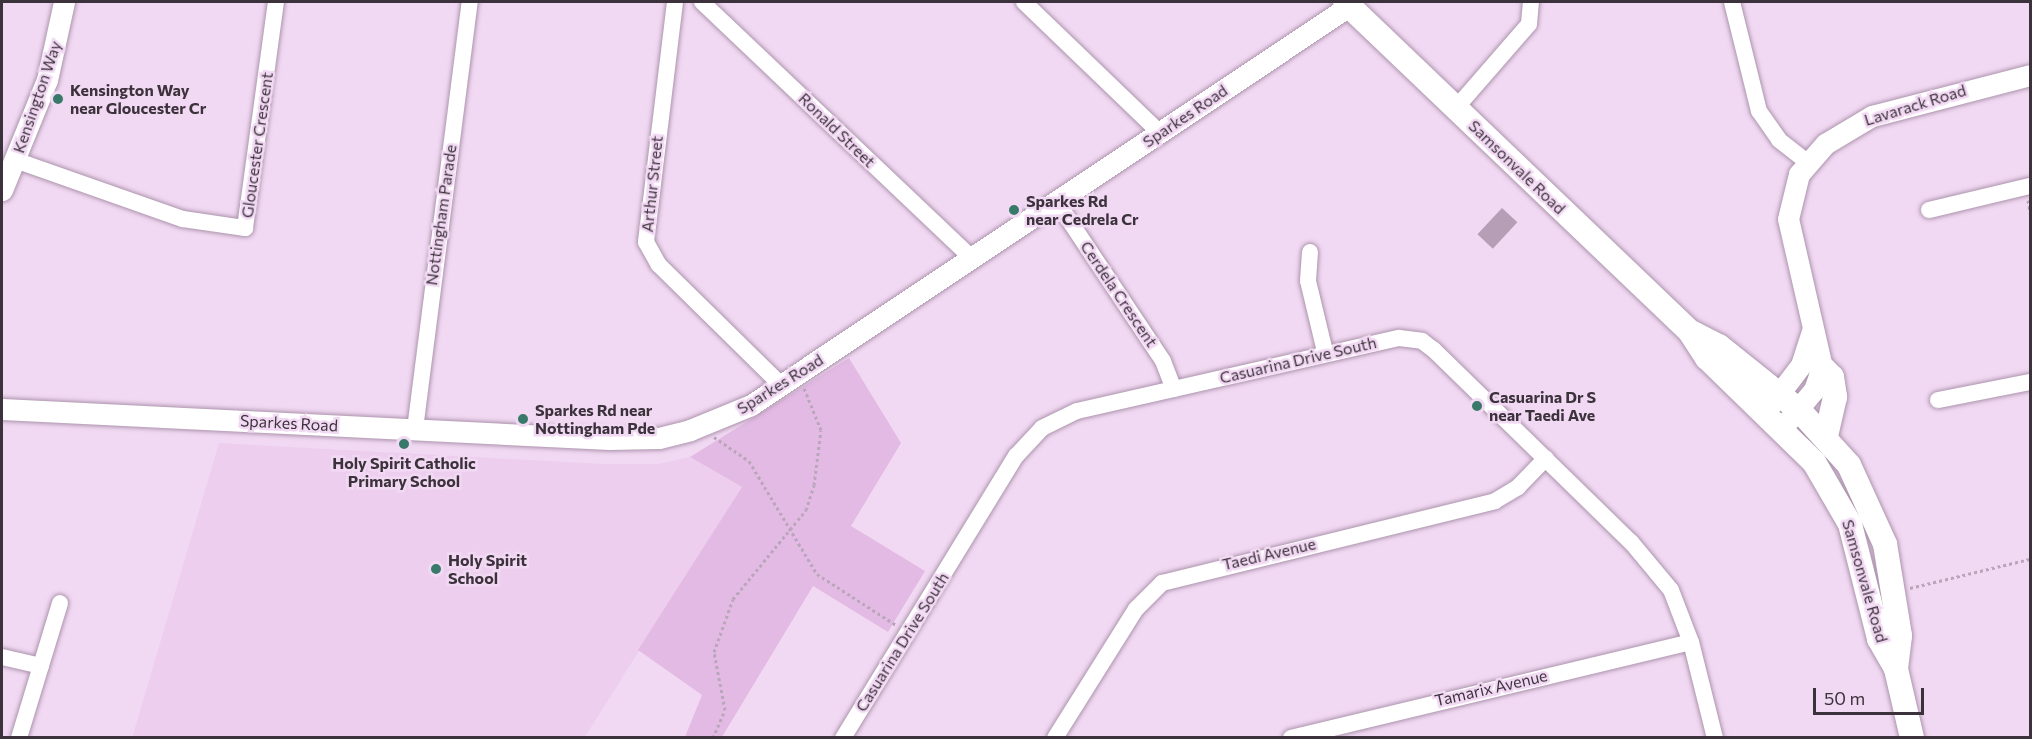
<!DOCTYPE html>
<style>
body{margin:0}
#map{position:relative;width:2032px;height:739px;overflow:hidden;background:#f2d9f3;font-family:Commissioner,sans-serif}
div>[style]{position:absolute}
[style*='--x']{left:calc(var(--x)*1px);top:calc(var(--y)*1px);width:calc(var(--w)*1px);rotate:calc(var(--a)*1deg)}
.built>*{inset:0;background:#edceee}
.green>*{inset:0;background:#e3bae4}
.building>*{inset:0;background:#b79eb7;transform-origin:0 0}
.path>*{height:3px;margin-top:-1.5px;transform-origin:0;background:repeating-linear-gradient(90deg,#baa6bb 0 3px,transparent 0 6px)}
.roads{filter:drop-shadow(0 0 2px #ac94ad) drop-shadow(0 0 2px #ac94ad)}
.minor>*{height:16px;margin:-8px;padding:0 8px;transform-origin:8px;border-radius:8px;background:#fff}
.tertiary>*{height:21px;margin:-10.5px;padding:0 10.5px;transform-origin:10.5px;border-radius:10.5px;background:#fff}
.secondary>*{height:24px;margin:-12px;padding:0 12px;transform-origin:12px;border-radius:12px;background:#fff}
.dots>*{width:16px;height:16px;translate:-50% -50%;box-sizing:border-box;border:3px solid #f2d9f3;border-radius:50%}
span{translate:-50% -50%;white-space:nowrap;text-align:center;line-height:1.15;-webkit-text-stroke:5px #f2d9f3;paint-order:stroke}
.poi-label{font-size:16px;color:#3c323c;font-weight:700}
.left{translate:0 -50%;text-align:left}
.street-label{font-size:16px;color:#3c323c}
.frame{position:absolute;inset:0;border:3px solid #3c323c;pointer-events:none}
.scale{position:absolute;left:1813px;top:688px;width:111px;height:27px;box-sizing:border-box;border:3px solid #3c323c;border-top:0;padding-left:8px;font-size:18px;line-height:21px;white-space:nowrap;color:#3c323c;-webkit-text-stroke:4px #f2d9f3;paint-order:stroke}
</style>
<div id="map">
<div class="built">
<i style="clip-path:polygon(219px 443px,602px 464px,658px 464px,690px 457px,742px 487px,585px 737px,132px 738px)"></i>
</div>
<div class="green">
<i style="clip-path:polygon(849px 358px,901px 443px,851px 526px,925px 571px,888px 632px,813px 586px,722px 737px,685px 737px,702px 695px,638px 650px,742px 487px,690px 457px)"></i>
</div>
<div class="building">
<i style="left:1502px;top:208px;width:21px;height:36px;rotate:43deg"></i>
</div>
<div class="path">
<i style="--x:2028;--y:200;--w:13;--a:81"></i>
<i style="--x:714;--y:437;--w:42;--a:34.4"></i>
<i style="--x:749;--y:461;--w:132;--a:59"></i>
<i style="--x:817;--y:574;--w:94;--a:32.8"></i>
<i style="--x:1910;--y:588;--w:123;--a:-13.6"></i>
<i style="--x:713;--y:738;--w:30;--a:-67"></i>
<i style="--x:725;--y:710;--w:59;--a:-100.7"></i>
<i style="--x:714;--y:652;--w:56;--a:-70.3"></i>
<i style="--x:733;--y:599;--w:115;--a:-50.6"></i>
<i style="--x:806;--y:510;--w:26;--a:-72"></i>
<i style="--x:814;--y:485;--w:55;--a:-82.7"></i>
<i style="--x:821;--y:430;--w:45;--a:-112"></i>
</div>
<div class="roads">
<div class="minor">
<i style="--x:675;--y:2;--w:242;--a:96.9"></i>
<i style="--x:646;--y:242;--w:26;--a:61"></i>
<i style="--x:659;--y:265;--w:171;--a:44.5"></i>
<i style="--x:702;--y:2;--w:372;--a:43.5"></i>
<i style="--x:1024;--y:2;--w:187;--a:43.9"></i>
<i style="--x:1732;--y:2;--w:112;--a:76.1"></i>
<i style="--x:1759;--y:111;--w:35;--a:55"></i>
<i style="--x:1779;--y:140;--w:37;--a:38"></i>
<i style="--x:1456;--y:108;--w:111;--a:-49"></i>
<i style="--x:1529;--y:24;--w:22;--a:-85"></i>
<i style="--x:15;--y:160;--w:178;--a:19.4"></i>
<i style="--x:183;--y:219;--w:63;--a:8.3"></i>
<i style="--x:245;--y:228;--w:228;--a:-82.2"></i>
<i style="--x:1057;--y:202;--w:191;--a:56.3"></i>
<i style="--x:1163;--y:361;--w:30;--a:69"></i>
<i style="--x:1929;--y:210;--w:104;--a:-13.4"></i>
<i style="--x:1310;--y:252;--w:29;--a:94"></i>
<i style="--x:1308;--y:281;--w:73;--a:76.5"></i>
<i style="--x:1938;--y:400;--w:94;--a:-11.1"></i>
<i style="--x:415;--y:429;--w:431;--a:-82.7"></i>
<i style="--x:2;--y:657;--w:40;--a:13"></i>
<i style="--x:19;--y:738;--w:141;--a:-73.1"></i>
<i style="--x:843;--y:738;--w:331;--a:-58.5"></i>
<i style="--x:1016;--y:456;--w:38;--a:-47"></i>
<i style="--x:1042;--y:428;--w:39;--a:-26"></i>
<i style="--x:1077;--y:411;--w:330;--a:-12.8"></i>
<i style="--x:1399;--y:338;--w:23;--a:7"></i>
<i style="--x:1422;--y:341;--w:15;--a:37"></i>
<i style="--x:1434;--y:350;--w:275;--a:44.3"></i>
<i style="--x:1631;--y:542;--w:62;--a:50.2"></i>
<i style="--x:1671;--y:590;--w:56;--a:69"></i>
<i style="--x:1691;--y:642;--w:99;--a:76"></i>
<i style="--x:1055;--y:738;--w:152;--a:-57.9"></i>
<i style="--x:1136;--y:609;--w:37;--a:-45"></i>
<i style="--x:1162;--y:583;--w:343;--a:-13.8"></i>
<i style="--x:1495;--y:501;--w:27;--a:-31"></i>
<i style="--x:1518;--y:487;--w:40;--a:-46"></i>
<i style="--x:1291;--y:738;--w:411;--a:-13.5"></i>
</div>
<div class="tertiary">
<i style="--x:2;--y:190;--w:119;--a:-67.8"></i>
<i style="--x:47;--y:80;--w:80;--a:-77.7"></i>
<i style="--x:1769;--y:407;--w:53;--a:-52.7"></i>
<i style="--x:1801;--y:365;--w:36;--a:-72"></i>
<i style="--x:2;--y:409;--w:608;--a:2.83"></i>
<i style="--x:609;--y:439;--w:50;--a:-1.1"></i>
<i style="--x:659;--y:438;--w:32;--a:-14"></i>
<i style="--x:690;--y:430;--w:66;--a:-22.3"></i>
<i style="--x:751;--y:405;--w:719;--a:-33.71"></i>
<i style="--x:1781;--y:429;--w:51;--a:-49.8"></i>
<i style="--x:1814;--y:390;--w:24;--a:-71"></i>
<i style="--x:1822;--y:367;--w:152;--a:-102.9"></i>
<i style="--x:1788;--y:219;--w:46;--a:-76.3"></i>
<i style="--x:1799;--y:174;--w:40;--a:-49"></i>
<i style="--x:1825;--y:144;--w:55;--a:-30.8"></i>
<i style="--x:1872;--y:116;--w:163;--a:-14.5"></i>
</div>
<div class="secondary">
<i style="--x:1345;--y:2;--w:477;--a:43.7"></i>
<i style="--x:1690;--y:332;--w:31;--a:57"></i>
<i style="--x:1707;--y:358;--w:149;--a:44.2"></i>
<i style="--x:1814;--y:462;--w:72;--a:59.9"></i>
<i style="--x:1850;--y:524;--w:119;--a:75.8"></i>
<i style="--x:1879;--y:639;--w:34;--a:60"></i>
<i style="--x:1896;--y:669;--w:71;--a:76.9"></i>
<i style="--x:1693;--y:333;--w:29;--a:27"></i>
<i style="--x:1719;--y:346;--w:102;--a:38.7"></i>
<i style="--x:1799;--y:410;--w:74;--a:47.7"></i>
<i style="--x:1849;--y:465;--w:87;--a:65.5"></i>
<i style="--x:1885;--y:544;--w:93;--a:80.7"></i>
<i style="--x:1900;--y:636;--w:33;--a:97"></i>
<i style="--x:1822;--y:367;--w:14;--a:45"></i>
<i style="--x:1832;--y:377;--w:20;--a:81"></i>
<i style="--x:1835;--y:397;--w:40;--a:103"></i>
</div>
</div>
<div class="dots">
<i style="left:58px;top:99px;background:#387969"></i>
<i style="left:1014px;top:210px;background:#387969"></i>
<i style="left:1477px;top:406px;background:#387969"></i>
<i style="left:523px;top:419px;background:#387969"></i>
<i style="left:404px;top:444px;background:#387969"></i>
<i style="left:436px;top:569px;background:#387969"></i>
</div>
<div class="poi-label">
<span class="left" style="left:70px;top:99px">Kensington Way<br>near Gloucester Cr</span>
<span class="left" style="left:1026px;top:210px">Sparkes Rd<br>near Cedrela Cr</span>
<span class="left" style="left:1489px;top:406px">Casuarina Dr S<br>near Taedi Ave</span>
<span class="left" style="left:535px;top:419px">Sparkes Rd near<br>Nottingham Pde</span>
<span style="left:404px;top:472px">Holy Spirit Catholic<br>Primary School</span>
<span class="left" style="left:448px;top:569px">Holy Spirit<br>School</span>
</div>
<div class="street-label">
<span style="left:37px;top:97px;rotate:-71deg">Kensington Way</span>
<span style="left:1915px;top:105px;rotate:-17deg">Lavarack Road</span>
<span style="left:1185px;top:116px;rotate:-34deg">Sparkes Road</span>
<span style="left:837px;top:130px;rotate:44deg">Ronald Street</span>
<span style="left:257px;top:145px;rotate:-82deg">Gloucester Crescent</span>
<span style="left:1517px;top:167px;rotate:44deg">Samsonvale Road</span>
<span style="left:652px;top:184px;rotate:-84deg">Arthur Street</span>
<span style="left:441px;top:215px;rotate:-82deg">Nottingham Parade</span>
<span style="left:1119px;top:294px;rotate:56deg">Cerdela Crescent</span>
<span style="left:1298px;top:360px;rotate:-13deg">Casuarina Drive South</span>
<span style="left:780px;top:384px;rotate:-32deg">Sparkes Road</span>
<span style="left:289px;top:423px;rotate:3deg">Sparkes Road</span>
<span style="left:1269px;top:554px;rotate:-13deg">Taedi Avenue</span>
<span style="left:1865px;top:581px;rotate:74deg">Samsonvale Road</span>
<span style="left:902px;top:642px;rotate:-58deg">Casuarina Drive South</span>
<span style="left:1491px;top:688px;rotate:-13deg">Tamarix Avenue</span>
</div>
<div class="frame"></div>
<div class="scale">50 m</div>
</div>
